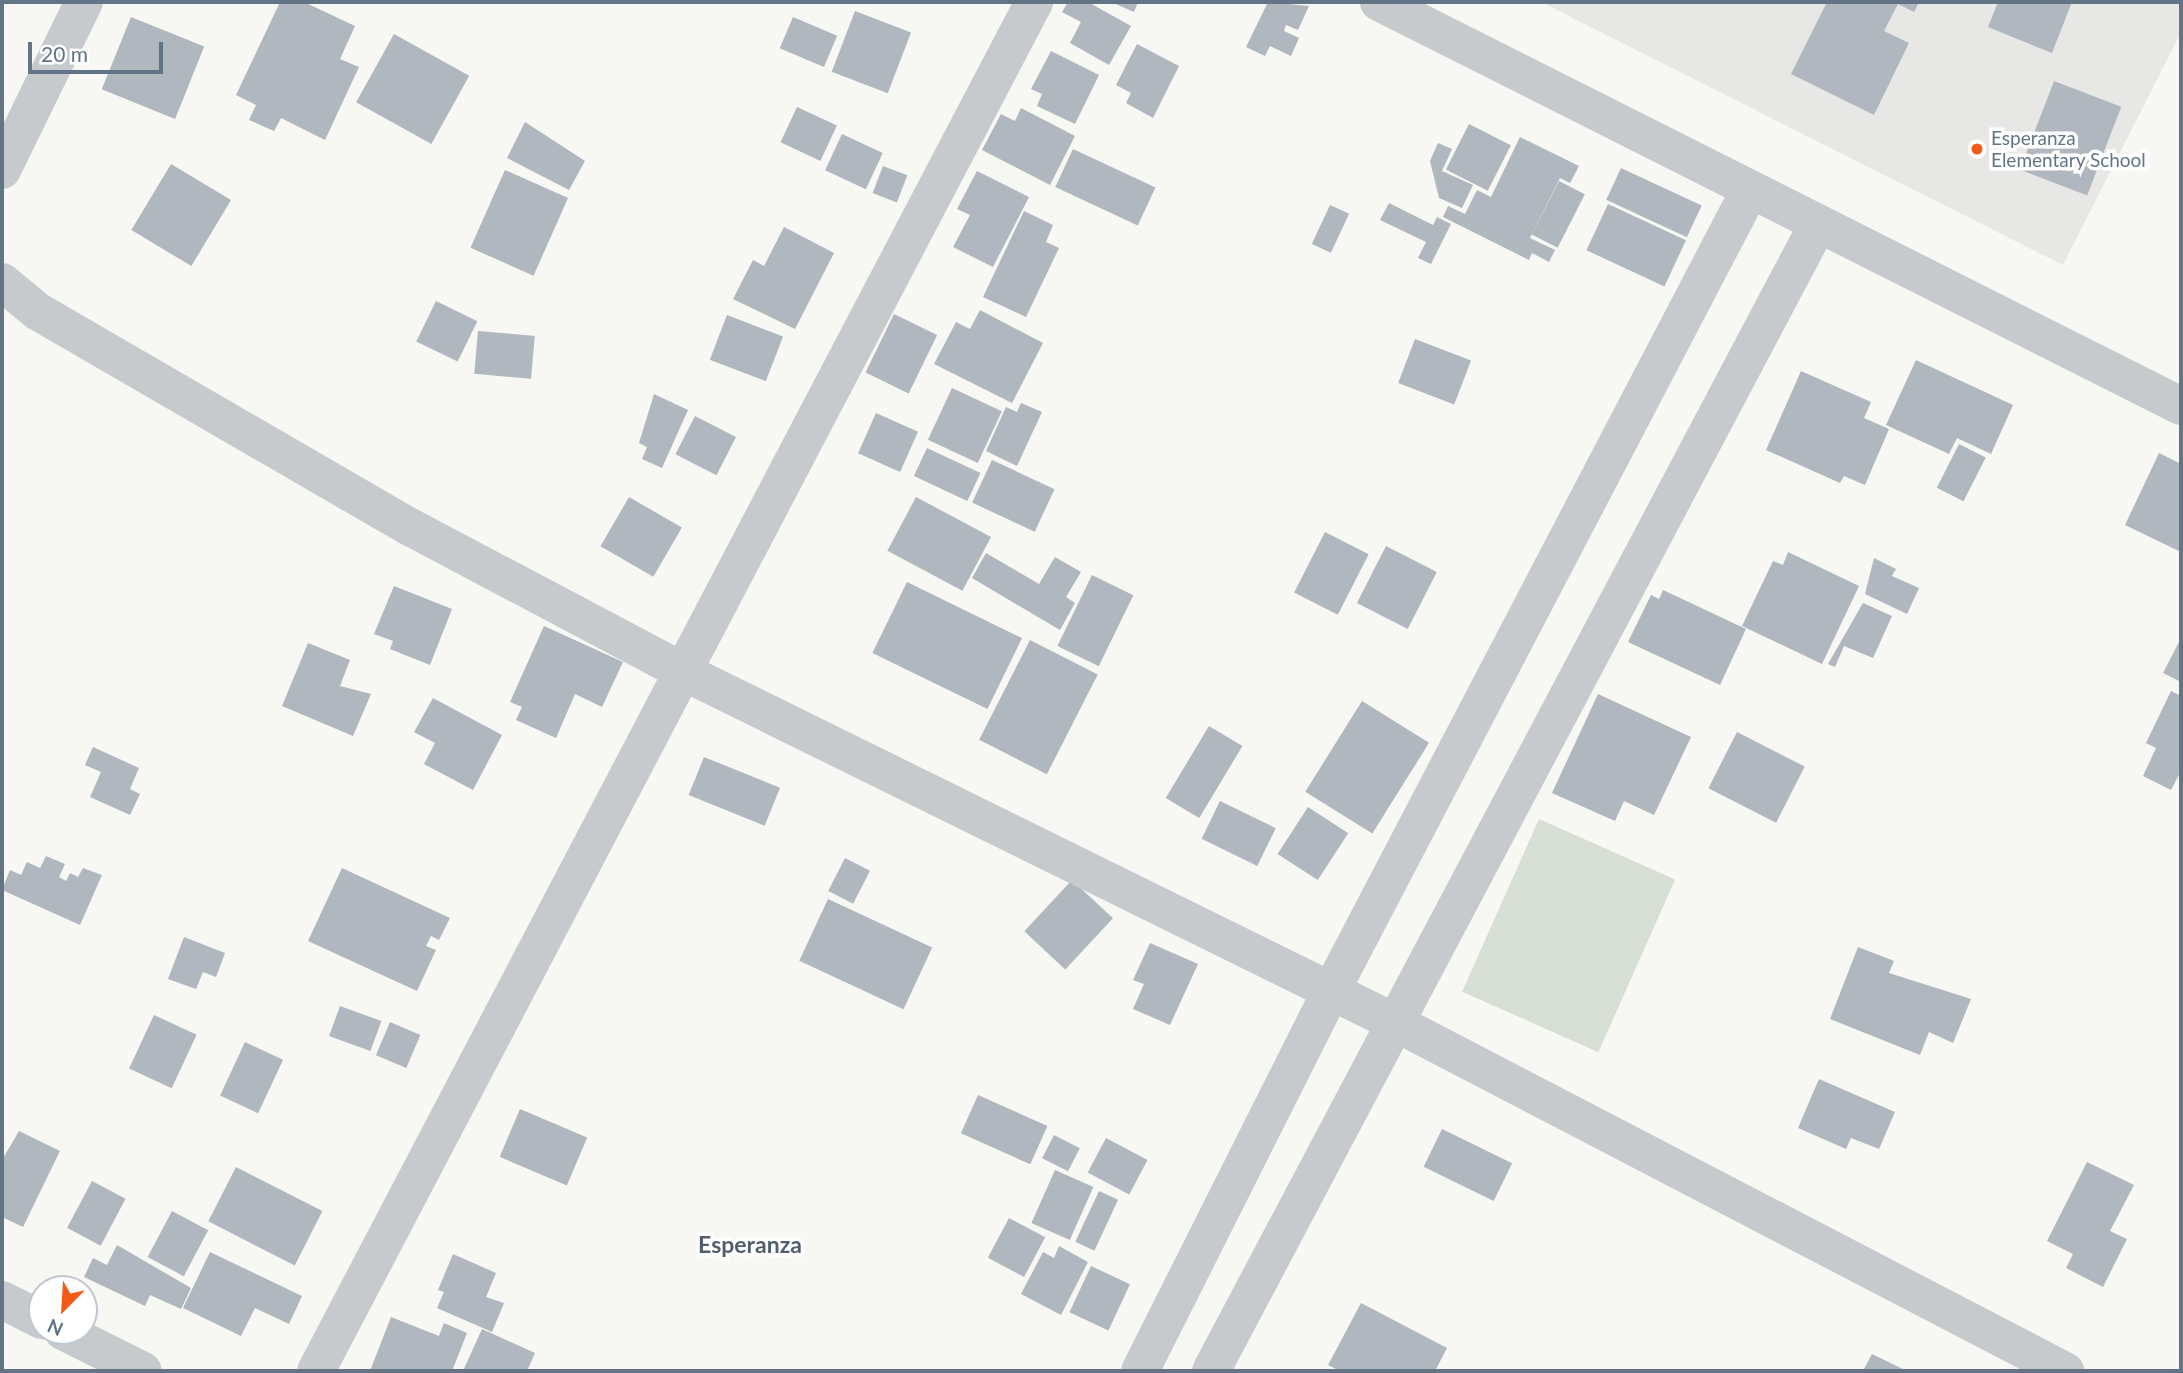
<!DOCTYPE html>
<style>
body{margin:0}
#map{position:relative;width:2183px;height:1373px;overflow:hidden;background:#f7f7f3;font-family:Lato,sans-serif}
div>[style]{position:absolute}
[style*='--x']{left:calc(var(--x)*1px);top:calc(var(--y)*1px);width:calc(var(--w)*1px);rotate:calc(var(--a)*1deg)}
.built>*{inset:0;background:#e7e8e6}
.green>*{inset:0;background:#d7dfd4;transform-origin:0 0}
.building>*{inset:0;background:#b0b7be;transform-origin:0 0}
.street>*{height:38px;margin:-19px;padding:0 19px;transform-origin:19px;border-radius:19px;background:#c6cacd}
.dots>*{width:19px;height:19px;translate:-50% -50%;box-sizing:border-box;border:4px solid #fff;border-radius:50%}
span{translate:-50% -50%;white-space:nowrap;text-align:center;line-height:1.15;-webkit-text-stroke:7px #fff;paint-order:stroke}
.poi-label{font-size:19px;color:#637487}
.left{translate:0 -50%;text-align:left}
.quarter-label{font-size:23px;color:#525e6b;font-weight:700}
.frame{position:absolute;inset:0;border:4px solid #637487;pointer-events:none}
.north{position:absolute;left:28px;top:1275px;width:70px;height:70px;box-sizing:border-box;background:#fff;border:2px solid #c1c7cf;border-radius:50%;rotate:204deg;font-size:19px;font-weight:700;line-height:28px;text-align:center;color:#637487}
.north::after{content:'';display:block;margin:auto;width:24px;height:32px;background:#f35a17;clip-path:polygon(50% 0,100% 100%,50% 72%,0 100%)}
.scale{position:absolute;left:28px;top:42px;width:135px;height:32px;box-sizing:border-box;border:4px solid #637487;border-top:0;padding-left:9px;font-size:21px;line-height:24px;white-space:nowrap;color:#637487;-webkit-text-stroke:5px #fff;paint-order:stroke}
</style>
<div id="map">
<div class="built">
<i style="clip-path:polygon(1541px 2px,2180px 2px,2181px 32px,2063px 265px)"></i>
</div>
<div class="green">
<i style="left:1539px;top:819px;width:149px;height:189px;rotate:24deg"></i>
</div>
<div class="building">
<i style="clip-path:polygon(280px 2px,304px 2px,355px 26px,340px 59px,359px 67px,325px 140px,281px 118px,274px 131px,249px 120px,256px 105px,236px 95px)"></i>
<i style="clip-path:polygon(1068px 2px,1088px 2px,1131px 26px,1109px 65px,1070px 43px,1081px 22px,1062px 12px)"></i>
<i style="clip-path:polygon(1111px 2px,1138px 2px,1134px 12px)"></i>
<i style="clip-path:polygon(1268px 2px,1309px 6px,1298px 30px,1286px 25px,1284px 31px,1299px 38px,1291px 56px,1270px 46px,1265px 56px,1246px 47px)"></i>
<i style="clip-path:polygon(1827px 2px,1919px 2px,1914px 12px,1898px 4px,1884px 31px,1909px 43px,1874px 115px,1791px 74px)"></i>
<i style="clip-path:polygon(1998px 2px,2072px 2px,2052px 53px,1988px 27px)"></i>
<i style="left:855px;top:11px;width:60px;height:65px;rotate:21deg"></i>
<i style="left:131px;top:17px;width:79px;height:78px;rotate:22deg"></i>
<i style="left:793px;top:17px;width:48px;height:34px;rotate:23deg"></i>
<i style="left:394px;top:34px;width:86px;height:78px;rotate:29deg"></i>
<i style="clip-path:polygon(1137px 44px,1179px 66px,1153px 118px,1126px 103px,1131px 93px,1116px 85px)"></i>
<i style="clip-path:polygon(1051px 51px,1099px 75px,1075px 124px,1037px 106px,1042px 94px,1031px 89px)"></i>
<i style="left:2054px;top:81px;width:72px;height:95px;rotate:21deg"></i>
<i style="left:797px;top:107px;width:44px;height:39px;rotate:25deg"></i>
<i style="clip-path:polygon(1021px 108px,1075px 136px,1050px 185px,982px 150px,1001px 114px,1015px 121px)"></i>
<i style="clip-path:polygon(525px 122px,585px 161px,569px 190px,507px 158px)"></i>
<i style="left:1469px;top:124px;width:47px;height:51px;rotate:27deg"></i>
<i style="left:842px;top:134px;width:45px;height:40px;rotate:25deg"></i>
<i style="clip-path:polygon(1520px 137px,1579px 166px,1570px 183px,1560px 178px,1530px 238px,1555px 250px,1549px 262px,1532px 253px,1529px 260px,1443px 217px,1448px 206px,1465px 214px,1477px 190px,1491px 197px)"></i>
<i style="clip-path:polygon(1438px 143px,1452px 149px,1442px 171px,1473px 185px,1462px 208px,1439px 198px,1430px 161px)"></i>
<i style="left:1073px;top:149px;width:91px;height:42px;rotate:25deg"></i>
<i style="left:171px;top:164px;width:70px;height:77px;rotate:31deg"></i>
<i style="left:883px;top:166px;width:26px;height:29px;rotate:21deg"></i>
<i style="left:1621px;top:168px;width:89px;height:35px;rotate:25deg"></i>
<i style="left:505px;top:170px;width:69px;height:85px;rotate:24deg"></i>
<i style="clip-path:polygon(977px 171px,1029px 197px,993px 267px,953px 247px,970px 215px,957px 209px)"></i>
<i style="left:1559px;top:181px;width:29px;height:60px;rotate:27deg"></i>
<i style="clip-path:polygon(1389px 203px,1433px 225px,1437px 217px,1451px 224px,1431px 264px,1418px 258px,1426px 242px,1380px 220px)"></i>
<i style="left:1608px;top:204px;width:86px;height:51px;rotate:25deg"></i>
<i style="left:1330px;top:205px;width:21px;height:43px;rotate:25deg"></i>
<i style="clip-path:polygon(1024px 211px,1053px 225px,1046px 242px,1059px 248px,1026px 317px,983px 297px)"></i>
<i style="clip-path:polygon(784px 227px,834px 253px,795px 329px,733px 299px,753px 260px,764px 266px)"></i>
<i style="left:436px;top:301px;width:46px;height:45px;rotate:26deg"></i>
<i style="clip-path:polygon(980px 310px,1043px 343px,1012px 403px,934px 364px,956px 322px,970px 329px)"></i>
<i style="left:894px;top:314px;width:48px;height:65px;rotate:26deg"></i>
<i style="left:727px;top:315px;width:60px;height:48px;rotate:21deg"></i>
<i style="left:478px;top:331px;width:57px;height:43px;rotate:5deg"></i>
<i style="left:1415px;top:339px;width:60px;height:47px;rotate:21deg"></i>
<i style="clip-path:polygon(1916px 360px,2013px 405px,1991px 454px,1957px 438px,1949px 454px,1886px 425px)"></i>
<i style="clip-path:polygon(1801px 371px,1871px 402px,1864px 418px,1889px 429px,1865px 485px,1844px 476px,1840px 483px,1766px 450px)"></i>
<i style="left:952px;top:388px;width:55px;height:57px;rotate:25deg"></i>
<i style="clip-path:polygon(654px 394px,688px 410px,662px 468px,642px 459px,647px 447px,639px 443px)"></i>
<i style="clip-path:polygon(1021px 403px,1042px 412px,1017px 466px,986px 451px,1006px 407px,1017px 412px)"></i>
<i style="left:876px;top:413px;width:46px;height:44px;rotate:24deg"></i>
<i style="left:695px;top:416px;width:46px;height:43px;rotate:27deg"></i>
<i style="left:1959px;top:444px;width:30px;height:49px;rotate:27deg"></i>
<i style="left:927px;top:448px;width:59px;height:31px;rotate:25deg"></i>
<i style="clip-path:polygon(2159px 453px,2181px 464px,2181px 552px,2125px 525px)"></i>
<i style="left:992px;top:460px;width:69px;height:47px;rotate:25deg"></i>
<i style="left:629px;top:497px;width:61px;height:57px;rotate:30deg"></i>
<i style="left:916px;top:497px;width:85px;height:61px;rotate:28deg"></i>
<i style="left:1325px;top:532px;width:49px;height:68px;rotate:27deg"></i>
<i style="left:1386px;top:546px;width:57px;height:64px;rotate:27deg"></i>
<i style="clip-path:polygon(1788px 552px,1859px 586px,1822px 664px,1742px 626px,1773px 561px,1783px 565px)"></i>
<i style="clip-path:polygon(986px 553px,1039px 584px,1055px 557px,1081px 572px,1066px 597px,1075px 603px,1060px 630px,972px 578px)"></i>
<i style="clip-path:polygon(1874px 558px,1896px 569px,1892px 576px,1919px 588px,1907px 614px,1865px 594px)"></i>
<i style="left:1092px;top:575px;width:46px;height:79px;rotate:26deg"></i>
<i style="left:907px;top:582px;width:128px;height:79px;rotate:26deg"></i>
<i style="clip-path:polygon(394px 586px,452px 609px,430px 665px,390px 649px,393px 641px,374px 634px)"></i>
<i style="clip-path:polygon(1663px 590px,1746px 629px,1720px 685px,1628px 642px,1651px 595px,1659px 599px)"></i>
<i style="clip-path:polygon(1863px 603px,1892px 616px,1873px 658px,1844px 646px,1835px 667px,1828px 664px)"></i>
<i style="clip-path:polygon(544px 626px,623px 662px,602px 707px,575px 694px,556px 738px,516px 720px,522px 707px,510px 702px)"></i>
<i style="clip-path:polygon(2181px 638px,2181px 682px,2163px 673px)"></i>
<i style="left:1030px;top:640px;width:76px;height:112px;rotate:27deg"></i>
<i style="clip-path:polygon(308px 643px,350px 660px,340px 686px,371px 694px,353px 736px,282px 706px)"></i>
<i style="clip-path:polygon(2171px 691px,2181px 696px,2181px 771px,2171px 790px,2143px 776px,2156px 748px,2146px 743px)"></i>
<i style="clip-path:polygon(1598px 694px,1691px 737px,1654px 815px,1624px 801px,1615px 821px,1552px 793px)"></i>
<i style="clip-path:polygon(433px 698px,502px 735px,473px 790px,424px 764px,435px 743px,414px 732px)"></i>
<i style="left:1362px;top:701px;width:79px;height:107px;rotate:32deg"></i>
<i style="left:1209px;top:726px;width:39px;height:84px;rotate:31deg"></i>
<i style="left:1737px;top:732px;width:76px;height:63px;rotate:27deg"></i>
<i style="clip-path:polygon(93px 747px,139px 768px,130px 789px,140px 794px,130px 815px,90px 797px,101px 772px,85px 765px)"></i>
<i style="left:704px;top:757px;width:82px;height:41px;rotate:22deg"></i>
<i style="left:1220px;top:801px;width:62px;height:42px;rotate:26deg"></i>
<i style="left:1308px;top:807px;width:48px;height:56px;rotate:33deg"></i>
<i style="clip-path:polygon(46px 856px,65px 864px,59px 877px,66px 881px,70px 873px,78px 877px,83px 868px,102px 875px,80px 925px,2px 890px,10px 870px,21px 875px,27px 862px,40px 868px)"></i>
<i style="left:845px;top:858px;width:28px;height:37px;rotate:27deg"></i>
<i style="clip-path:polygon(342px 868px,450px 918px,439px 940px,431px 936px,426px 946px,436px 950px,417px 991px,308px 941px)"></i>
<i style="left:1072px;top:880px;width:56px;height:70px;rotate:43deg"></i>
<i style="left:828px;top:899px;width:115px;height:68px;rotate:25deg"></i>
<i style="clip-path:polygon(184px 937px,225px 953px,216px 977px,203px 972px,196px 989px,168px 979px)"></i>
<i style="clip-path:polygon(1150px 943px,1198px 964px,1170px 1025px,1133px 1009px,1144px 984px,1133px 980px)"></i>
<i style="clip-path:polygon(1858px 947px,1894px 961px,1889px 973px,1971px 999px,1953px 1043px,1929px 1032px,1920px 1055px,1830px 1019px)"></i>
<i style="left:340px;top:1006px;width:44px;height:32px;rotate:20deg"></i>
<i style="left:154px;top:1015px;width:47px;height:59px;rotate:25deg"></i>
<i style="left:390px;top:1022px;width:33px;height:36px;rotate:23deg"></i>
<i style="left:245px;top:1042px;width:42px;height:59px;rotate:25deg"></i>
<i style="clip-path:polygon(1819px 1079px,1895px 1112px,1879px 1149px,1851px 1138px,1846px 1149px,1798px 1128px)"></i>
<i style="left:978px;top:1095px;width:76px;height:42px;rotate:24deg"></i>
<i style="left:520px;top:1109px;width:73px;height:52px;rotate:23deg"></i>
<i style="left:1442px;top:1129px;width:78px;height:42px;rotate:26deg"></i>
<i style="clip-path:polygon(19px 1131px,60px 1151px,23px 1227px,2px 1217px,2px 1160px)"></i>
<i style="left:1054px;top:1135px;width:29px;height:26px;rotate:27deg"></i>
<i style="left:1106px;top:1138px;width:47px;height:39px;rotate:28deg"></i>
<i style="clip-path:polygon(2087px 1162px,2134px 1185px,2110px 1231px,2127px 1239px,2103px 1287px,2066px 1268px,2073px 1254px,2047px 1241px)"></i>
<i style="left:236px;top:1167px;width:97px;height:61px;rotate:27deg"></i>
<i style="left:1055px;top:1170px;width:42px;height:58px;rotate:24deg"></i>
<i style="left:92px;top:1181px;width:38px;height:53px;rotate:28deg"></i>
<i style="left:1099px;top:1191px;width:21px;height:56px;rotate:25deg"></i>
<i style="left:172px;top:1211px;width:41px;height:52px;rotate:28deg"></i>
<i style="left:1009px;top:1218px;width:41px;height:45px;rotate:28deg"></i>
<i style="clip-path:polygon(117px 1245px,191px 1288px,181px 1309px,150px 1295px,145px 1306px,84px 1277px,93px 1258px,107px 1265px)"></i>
<i style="clip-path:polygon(1059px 1246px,1088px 1262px,1061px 1315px,1021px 1294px,1043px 1252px,1054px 1258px)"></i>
<i style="clip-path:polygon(210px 1252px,302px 1296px,289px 1324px,255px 1308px,241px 1336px,183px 1308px)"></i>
<i style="clip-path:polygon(453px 1254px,496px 1273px,486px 1297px,504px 1303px,492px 1332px,437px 1308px,444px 1292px,438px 1290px)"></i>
<i style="left:1091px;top:1266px;width:43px;height:51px;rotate:25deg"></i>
<i style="clip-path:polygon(1361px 1303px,1447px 1348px,1435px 1371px,1340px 1371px,1328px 1365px)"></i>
<i style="clip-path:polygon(391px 1317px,439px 1336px,444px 1323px,467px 1333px,452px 1371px,370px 1371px)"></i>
<i style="clip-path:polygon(482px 1329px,535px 1353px,527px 1371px,463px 1371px)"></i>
<i style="clip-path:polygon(1872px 1354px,1907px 1371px,1863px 1371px)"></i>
</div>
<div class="street">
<i style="--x:1379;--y:2;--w:898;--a:26.74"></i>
<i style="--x:2;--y:170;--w:187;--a:-64"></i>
<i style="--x:2;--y:282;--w:45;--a:39.6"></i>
<i style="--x:37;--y:311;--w:433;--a:30.1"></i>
<i style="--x:412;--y:528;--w:308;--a:27.9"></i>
<i style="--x:684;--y:672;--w:789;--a:26.24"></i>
<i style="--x:1392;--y:1021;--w:759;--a:27.48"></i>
<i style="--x:2;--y:1300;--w:45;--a:26.6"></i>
<i style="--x:63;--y:1331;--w:89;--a:26.6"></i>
<i style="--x:316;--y:1371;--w:1546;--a:-62.32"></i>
<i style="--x:1140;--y:1371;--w:423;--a:-63.3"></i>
<i style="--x:1330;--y:993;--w:906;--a:-62.39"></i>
<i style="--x:1211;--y:1371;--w:1298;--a:-62.11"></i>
</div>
<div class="dots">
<i style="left:1977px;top:149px;background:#f35a17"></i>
</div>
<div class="poi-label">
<span class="left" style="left:1991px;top:149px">Esperanza<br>Elementary School</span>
</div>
<div class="quarter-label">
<span style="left:750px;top:1244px">Esperanza</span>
</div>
<div class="frame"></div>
<div class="north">N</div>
<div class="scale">20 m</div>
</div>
